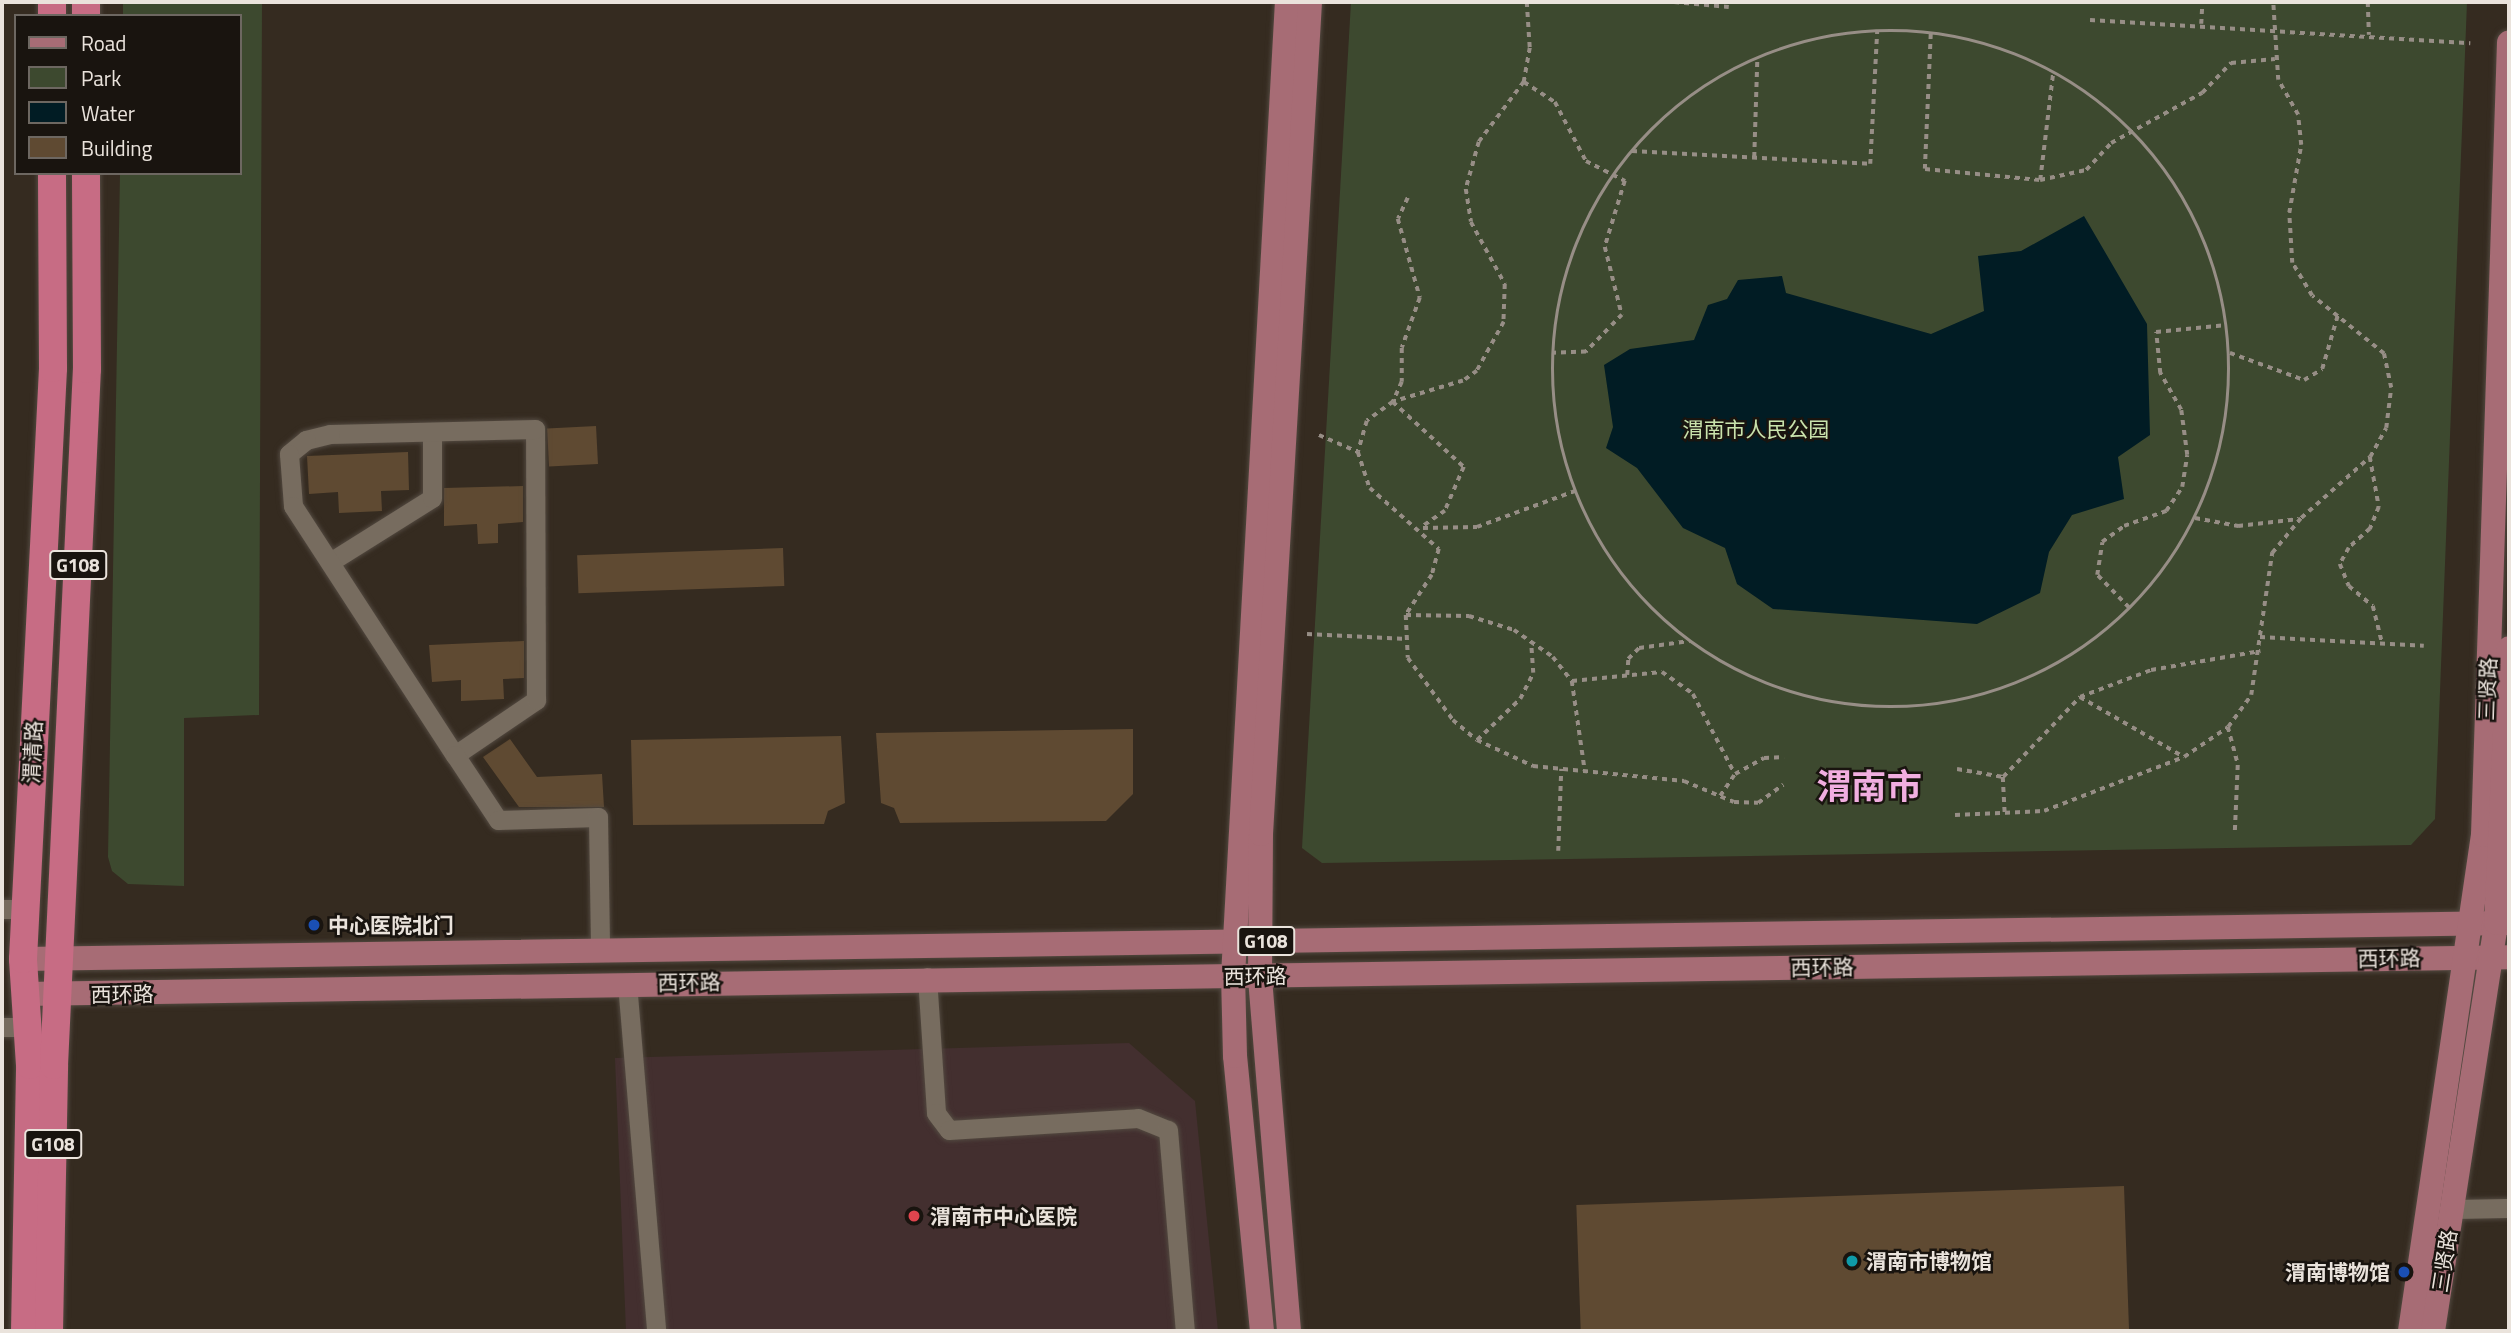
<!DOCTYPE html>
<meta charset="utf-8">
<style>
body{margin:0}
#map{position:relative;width:2511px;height:1333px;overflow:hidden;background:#352b20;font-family:"Titillium Web","Noto Sans SC",sans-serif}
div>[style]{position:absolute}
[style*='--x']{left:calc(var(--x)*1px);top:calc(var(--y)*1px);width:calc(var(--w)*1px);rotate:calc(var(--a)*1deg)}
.medical>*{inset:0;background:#432f2f}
.green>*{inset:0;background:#3d492f}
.water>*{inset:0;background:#011c24}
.building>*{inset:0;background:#5f4a32;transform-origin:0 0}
.path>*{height:3.5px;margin-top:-1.75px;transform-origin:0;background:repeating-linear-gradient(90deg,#978e86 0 5px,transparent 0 10px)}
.path>.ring{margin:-1.75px;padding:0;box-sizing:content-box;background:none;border:3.5px solid #978e86;border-radius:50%}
.roads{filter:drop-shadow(0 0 2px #524940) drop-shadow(0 0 2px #524940)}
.minor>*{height:19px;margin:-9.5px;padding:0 9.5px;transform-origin:9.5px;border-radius:9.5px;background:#776c5f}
.major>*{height:24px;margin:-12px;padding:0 12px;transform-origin:12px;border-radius:12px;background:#a76c75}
.highway>*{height:28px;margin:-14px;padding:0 14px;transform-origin:14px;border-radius:14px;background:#c76c84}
.dots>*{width:19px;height:19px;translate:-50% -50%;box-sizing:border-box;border:4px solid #19140f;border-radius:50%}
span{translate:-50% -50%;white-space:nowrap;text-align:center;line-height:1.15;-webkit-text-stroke:5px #19140f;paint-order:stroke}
.shield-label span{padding:2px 5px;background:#19140f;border:2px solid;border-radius:5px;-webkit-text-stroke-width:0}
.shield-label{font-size:19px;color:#eae3dc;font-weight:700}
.park-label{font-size:21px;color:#c9e3ad}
.street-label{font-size:21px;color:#eae3dc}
.poi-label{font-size:21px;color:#eae3dc;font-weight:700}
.left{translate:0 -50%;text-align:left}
.right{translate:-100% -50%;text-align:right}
.town-label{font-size:35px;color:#f1aee0;font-weight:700}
.frame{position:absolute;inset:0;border:4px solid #eae3dc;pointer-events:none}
.legend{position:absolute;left:14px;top:14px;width:228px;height:161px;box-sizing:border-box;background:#19140f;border:2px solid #6d6761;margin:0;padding:9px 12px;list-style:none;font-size:21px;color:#eae3dc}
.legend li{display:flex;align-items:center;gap:14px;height:35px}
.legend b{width:35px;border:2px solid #6d6761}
</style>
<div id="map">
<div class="medical">
<i style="clip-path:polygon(1129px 1043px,1195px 1101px,1218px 1331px,626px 1331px,615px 1058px)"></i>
</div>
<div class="green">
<i style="clip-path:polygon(123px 2px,262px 2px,259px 715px,184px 718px,184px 886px,128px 884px,112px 871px,108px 857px,120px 173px,240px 173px,240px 16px,123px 16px)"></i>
<i style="clip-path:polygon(1351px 2px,2467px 2px,2435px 819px,2411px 845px,1322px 863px,1302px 848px)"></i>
</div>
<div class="water">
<i style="clip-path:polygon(2084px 216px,2147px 324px,2150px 435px,2118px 457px,2124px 499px,2072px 515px,2049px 552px,2040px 593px,1977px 624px,1773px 609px,1737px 584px,1725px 548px,1683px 528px,1637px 468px,1606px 448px,1613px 427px,1604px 365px,1630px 349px,1694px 340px,1708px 305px,1727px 299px,1738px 280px,1782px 276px,1786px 293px,1931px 334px,1984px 311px,1978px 256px,2021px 251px)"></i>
</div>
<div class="building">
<i style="left:596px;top:426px;width:38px;height:49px;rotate:87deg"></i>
<i style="clip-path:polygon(408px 452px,409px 490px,381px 491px,382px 511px,339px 513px,338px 492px,309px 494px,307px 456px)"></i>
<i style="clip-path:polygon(523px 486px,523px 522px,498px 524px,498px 543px,478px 544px,477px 524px,444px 526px,444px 488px)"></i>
<i style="left:783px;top:548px;width:38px;height:206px;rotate:88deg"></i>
<i style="clip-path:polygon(524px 641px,524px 678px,503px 679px,504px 699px,461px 701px,461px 680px,432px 682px,429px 645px)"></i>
<i style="clip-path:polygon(1133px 729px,1133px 794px,1106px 821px,900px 823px,894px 808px,881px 803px,876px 733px)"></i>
<i style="clip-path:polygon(841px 736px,845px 803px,828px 811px,824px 824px,633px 825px,631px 740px)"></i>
<i style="clip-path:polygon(510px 739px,537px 777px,602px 774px,604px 807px,519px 807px,483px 757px)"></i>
<i style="left:2124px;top:1186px;width:145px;height:548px;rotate:88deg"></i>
</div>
<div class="path">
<i style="--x:1527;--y:2;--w:46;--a:86.3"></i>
<i style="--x:1530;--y:48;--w:35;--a:100"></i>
<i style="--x:1524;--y:82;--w:75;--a:126.9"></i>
<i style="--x:1479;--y:142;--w:49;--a:105.5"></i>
<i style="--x:1466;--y:189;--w:33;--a:81"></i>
<i style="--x:1471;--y:222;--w:71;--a:61.3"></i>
<i style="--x:1505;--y:284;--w:38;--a:92"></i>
<i style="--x:1504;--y:322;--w:56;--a:118.9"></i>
<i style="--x:1477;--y:371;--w:17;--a:144"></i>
<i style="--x:1463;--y:381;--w:73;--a:163.3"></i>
<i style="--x:1393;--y:402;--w:32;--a:144"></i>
<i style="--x:1367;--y:421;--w:32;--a:106"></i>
<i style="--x:1358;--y:452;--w:38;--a:72"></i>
<i style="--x:1370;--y:488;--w:92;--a:41.5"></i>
<i style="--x:1439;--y:549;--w:27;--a:105"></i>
<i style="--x:1432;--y:575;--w:48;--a:123"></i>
<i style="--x:1406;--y:615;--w:43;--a:87.3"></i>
<i style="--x:1408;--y:658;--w:77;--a:54"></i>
<i style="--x:1453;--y:720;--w:31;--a:40"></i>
<i style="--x:1477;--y:740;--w:62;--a:24.9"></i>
<i style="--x:1533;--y:766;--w:152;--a:5.7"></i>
<i style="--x:1684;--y:781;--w:54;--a:22.8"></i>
<i style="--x:1734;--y:802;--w:24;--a:2"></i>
<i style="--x:1758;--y:803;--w:31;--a:-36"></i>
<i style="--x:1674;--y:2;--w:55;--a:5.2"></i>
<i style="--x:2368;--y:2;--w:33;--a:88"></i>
<i style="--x:2090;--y:20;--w:381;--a:3.5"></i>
<i style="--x:2201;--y:24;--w:22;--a:-87"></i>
<i class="ring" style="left:1553px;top:31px;width:672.5px;height:672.5px"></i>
<i style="--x:1931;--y:34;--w:135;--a:92.5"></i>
<i style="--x:1925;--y:169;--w:116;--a:5.5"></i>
<i style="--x:2040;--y:180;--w:47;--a:-12.3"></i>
<i style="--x:2086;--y:170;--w:37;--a:-47"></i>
<i style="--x:2111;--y:143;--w:104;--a:-28.8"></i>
<i style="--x:2202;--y:93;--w:42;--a:-46"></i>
<i style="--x:2231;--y:63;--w:44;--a:-5.2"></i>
<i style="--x:1524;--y:82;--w:37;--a:33"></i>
<i style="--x:1555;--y:102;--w:67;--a:62.3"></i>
<i style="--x:1586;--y:161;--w:44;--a:27.1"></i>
<i style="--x:1625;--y:181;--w:69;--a:106.9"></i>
<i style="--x:1605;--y:247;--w:70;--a:76"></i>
<i style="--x:1622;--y:315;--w:52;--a:134.2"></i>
<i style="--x:1586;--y:352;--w:34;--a:178"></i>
<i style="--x:1632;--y:151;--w:238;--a:3.1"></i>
<i style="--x:1870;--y:164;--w:132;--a:-87"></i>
<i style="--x:1754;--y:157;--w:98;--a:-88.2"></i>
<i style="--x:2040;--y:180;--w:109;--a:-83.1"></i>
<i style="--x:1408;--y:198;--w:23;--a:115"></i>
<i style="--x:1398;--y:219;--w:82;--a:74.4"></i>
<i style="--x:1420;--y:298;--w:53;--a:109.8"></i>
<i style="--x:1402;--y:348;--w:34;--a:90"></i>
<i style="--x:1402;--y:382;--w:22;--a:114"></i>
<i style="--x:1393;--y:402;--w:96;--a:42.5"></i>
<i style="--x:1464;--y:467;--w:48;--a:113.4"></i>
<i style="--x:1445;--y:511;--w:29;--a:145"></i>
<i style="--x:2230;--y:353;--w:79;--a:20"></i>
<i style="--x:2304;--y:380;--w:21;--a:-31"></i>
<i style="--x:2322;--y:369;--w:57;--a:-73.8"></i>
<i style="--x:1319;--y:435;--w:43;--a:23.6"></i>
<i style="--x:2370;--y:457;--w:51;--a:79.8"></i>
<i style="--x:2379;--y:507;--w:24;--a:112"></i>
<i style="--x:2370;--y:529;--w:28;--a:138"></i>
<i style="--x:2349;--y:548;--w:18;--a:119"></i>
<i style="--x:2340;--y:564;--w:24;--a:68"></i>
<i style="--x:2349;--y:586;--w:31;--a:40"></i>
<i style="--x:2373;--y:606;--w:38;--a:76"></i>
<i style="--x:2195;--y:518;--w:44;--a:10.5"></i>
<i style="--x:2238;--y:526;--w:61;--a:-6.5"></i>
<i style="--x:1423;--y:528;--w:54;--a:-1.1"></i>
<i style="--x:1477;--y:527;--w:104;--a:-20.2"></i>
<i style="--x:2129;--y:608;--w:46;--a:-134.1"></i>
<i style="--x:2097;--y:575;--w:33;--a:-81"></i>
<i style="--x:2102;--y:542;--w:27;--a:-36"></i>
<i style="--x:2124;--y:526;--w:45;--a:-19.7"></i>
<i style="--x:2166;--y:511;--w:29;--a:-56"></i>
<i style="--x:2182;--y:487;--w:32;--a:-81"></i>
<i style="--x:2187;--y:455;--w:45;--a:-97.6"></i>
<i style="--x:2181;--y:410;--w:43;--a:-119.6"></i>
<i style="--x:2160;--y:373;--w:41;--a:-95.6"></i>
<i style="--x:2156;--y:332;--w:71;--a:-5.6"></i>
<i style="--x:1406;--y:615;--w:63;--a:0.9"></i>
<i style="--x:1469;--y:616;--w:47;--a:17.3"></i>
<i style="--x:1514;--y:630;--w:47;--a:34.7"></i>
<i style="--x:1553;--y:657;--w:31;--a:52"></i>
<i style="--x:1572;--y:681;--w:91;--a:81.8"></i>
<i style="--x:1307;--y:634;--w:100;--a:2.9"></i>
<i style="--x:2260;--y:637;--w:164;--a:3.1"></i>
<i style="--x:1627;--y:675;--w:16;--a:-86"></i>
<i style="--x:1628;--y:659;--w:16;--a:-45"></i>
<i style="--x:1639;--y:648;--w:51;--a:-7.8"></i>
<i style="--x:1572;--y:681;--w:90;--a:-5.7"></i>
<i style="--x:1662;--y:672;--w:38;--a:35"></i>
<i style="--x:1693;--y:694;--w:90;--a:62.3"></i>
<i style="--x:2080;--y:697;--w:120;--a:30"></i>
<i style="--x:2228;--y:727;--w:39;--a:75"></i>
<i style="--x:2238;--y:765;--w:68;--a:92.5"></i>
<i style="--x:1477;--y:740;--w:59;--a:-43.6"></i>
<i style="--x:1520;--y:699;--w:29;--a:-63"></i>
<i style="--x:1533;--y:673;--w:31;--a:-94"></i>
<i style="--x:1957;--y:769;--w:47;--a:9.9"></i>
<i style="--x:2003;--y:777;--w:111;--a:-46.1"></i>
<i style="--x:2080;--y:697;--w:76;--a:-20.8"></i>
<i style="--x:2151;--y:670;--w:111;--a:-9.9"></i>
<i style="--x:2003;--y:777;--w:36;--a:87"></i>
<i style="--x:1720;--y:796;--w:27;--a:-56"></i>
<i style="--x:1735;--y:774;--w:33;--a:-29"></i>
<i style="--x:1764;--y:758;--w:20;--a:-3"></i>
<i style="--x:1955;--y:815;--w:89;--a:-2.6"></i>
<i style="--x:2044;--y:811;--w:150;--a:-21.1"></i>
<i style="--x:2184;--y:757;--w:53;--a:-34.3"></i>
<i style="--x:2228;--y:727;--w:39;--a:-54"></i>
<i style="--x:2251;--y:695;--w:144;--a:-81.6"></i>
<i style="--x:2272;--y:553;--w:45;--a:-50.4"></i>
<i style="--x:2301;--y:518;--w:92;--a:-41.5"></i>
<i style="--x:2370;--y:457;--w:33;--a:-61"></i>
<i style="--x:2386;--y:428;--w:40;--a:-82.9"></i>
<i style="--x:2391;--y:388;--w:35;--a:-102"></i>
<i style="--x:2384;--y:354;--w:92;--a:-141.1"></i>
<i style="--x:2312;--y:296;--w:39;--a:-121"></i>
<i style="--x:2292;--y:263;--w:50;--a:-93.4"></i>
<i style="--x:2289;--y:213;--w:69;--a:-80"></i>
<i style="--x:2301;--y:145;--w:30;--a:-96"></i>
<i style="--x:2298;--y:115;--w:40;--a:-119.7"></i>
<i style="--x:2278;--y:80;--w:78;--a:-93.7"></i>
<i style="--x:1558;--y:851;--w:82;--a:-87.9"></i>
</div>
<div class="roads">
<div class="minor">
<i style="--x:330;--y:562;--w:120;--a:-32.1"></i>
<i style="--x:432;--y:498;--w:66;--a:-90"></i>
<i style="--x:455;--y:755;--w:98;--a:-34.2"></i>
<i style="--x:536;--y:700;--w:271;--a:-90.2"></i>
<i style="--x:535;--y:429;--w:205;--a:178.6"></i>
<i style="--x:330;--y:434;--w:25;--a:166"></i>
<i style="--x:306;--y:440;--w:22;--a:141"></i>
<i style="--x:289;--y:454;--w:52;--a:85.6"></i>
<i style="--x:293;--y:506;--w:297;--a:57"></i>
<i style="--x:455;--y:755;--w:78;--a:56.5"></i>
<i style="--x:498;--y:820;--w:100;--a:-1.7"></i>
<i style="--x:598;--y:817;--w:133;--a:89.1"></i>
<i style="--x:2;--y:909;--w:23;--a:0"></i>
<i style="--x:927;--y:977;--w:136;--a:86.2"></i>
<i style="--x:936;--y:1113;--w:21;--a:53"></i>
<i style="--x:949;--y:1130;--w:189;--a:-3.6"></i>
<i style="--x:1138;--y:1118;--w:32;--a:22"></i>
<i style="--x:1168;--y:1130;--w:202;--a:85.2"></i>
<i style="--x:627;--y:983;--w:349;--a:85.2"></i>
<i style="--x:2;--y:1027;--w:22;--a:0"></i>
<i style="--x:2452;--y:1209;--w:57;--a:-1"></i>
</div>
<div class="major">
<i style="--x:23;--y:959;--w:2486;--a:-0.83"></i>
<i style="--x:24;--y:994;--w:2485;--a:-0.85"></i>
<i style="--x:1262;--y:1331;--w:276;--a:-95.6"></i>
<i style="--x:1235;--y:1056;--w:80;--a:-91.4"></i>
<i style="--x:1233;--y:976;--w:975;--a:-86.83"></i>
<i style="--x:1289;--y:1331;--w:356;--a:-94.7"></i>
<i style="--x:1260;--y:976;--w:142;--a:-89.6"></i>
<i style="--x:1261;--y:834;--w:833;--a:-86.63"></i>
<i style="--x:2410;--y:1331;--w:501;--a:-81.63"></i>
<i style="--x:2483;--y:835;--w:793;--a:-88.12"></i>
<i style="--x:2433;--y:1331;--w:413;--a:-81.2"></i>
<i style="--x:2496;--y:923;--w:275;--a:-87.3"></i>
</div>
<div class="highway">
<i style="--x:52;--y:2;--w:14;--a:90"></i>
<i style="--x:86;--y:2;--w:14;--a:90"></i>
<i style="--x:25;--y:1331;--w:266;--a:-88.9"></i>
<i style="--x:30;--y:1065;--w:106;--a:-93.8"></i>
<i style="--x:23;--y:959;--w:592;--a:-87.09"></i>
<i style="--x:53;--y:368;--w:195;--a:-90.3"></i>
<i style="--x:49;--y:1331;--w:266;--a:-88.9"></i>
<i style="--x:54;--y:1065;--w:697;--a:-87.29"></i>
<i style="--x:87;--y:369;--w:196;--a:-90.3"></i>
</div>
</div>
<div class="dots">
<i style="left:314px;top:925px;background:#1a4fb4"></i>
<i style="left:914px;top:1216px;background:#e0444e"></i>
<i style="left:1852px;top:1261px;background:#0f9aa8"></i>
<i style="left:2404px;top:1272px;background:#1a4fb4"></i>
</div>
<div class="shield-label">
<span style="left:78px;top:565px">G108</span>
<span style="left:1266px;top:941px">G108</span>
<span style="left:53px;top:1144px">G108</span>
</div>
<div class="park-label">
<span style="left:1756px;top:429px">渭南市人民公园</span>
</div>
<div class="street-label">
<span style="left:2487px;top:689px;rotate:-88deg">三贤路</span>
<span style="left:32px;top:752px;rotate:-87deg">渭清路</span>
<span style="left:2389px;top:958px;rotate:-1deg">西环路</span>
<span style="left:1822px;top:967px;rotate:-1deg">西环路</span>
<span style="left:1255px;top:976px;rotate:-1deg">西环路</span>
<span style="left:689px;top:982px;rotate:-1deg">西环路</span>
<span style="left:122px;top:994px;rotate:-1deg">西环路</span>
<span style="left:2444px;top:1261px;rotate:-81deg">三贤路</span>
</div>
<div class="poi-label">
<span class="left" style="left:328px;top:925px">中心医院北门</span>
<span class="left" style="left:930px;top:1216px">渭南市中心医院</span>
<span class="left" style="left:1866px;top:1261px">渭南市博物馆</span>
<span class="right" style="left:2390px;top:1272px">渭南博物馆</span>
</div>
<div class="town-label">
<span style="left:1869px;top:786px">渭南市</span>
</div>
<div class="frame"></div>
<ul class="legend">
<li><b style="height:9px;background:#a76c75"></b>Road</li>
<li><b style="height:19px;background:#3d492f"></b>Park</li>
<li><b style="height:19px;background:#011c24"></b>Water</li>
<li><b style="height:19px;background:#5f4a32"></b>Building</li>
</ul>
</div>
